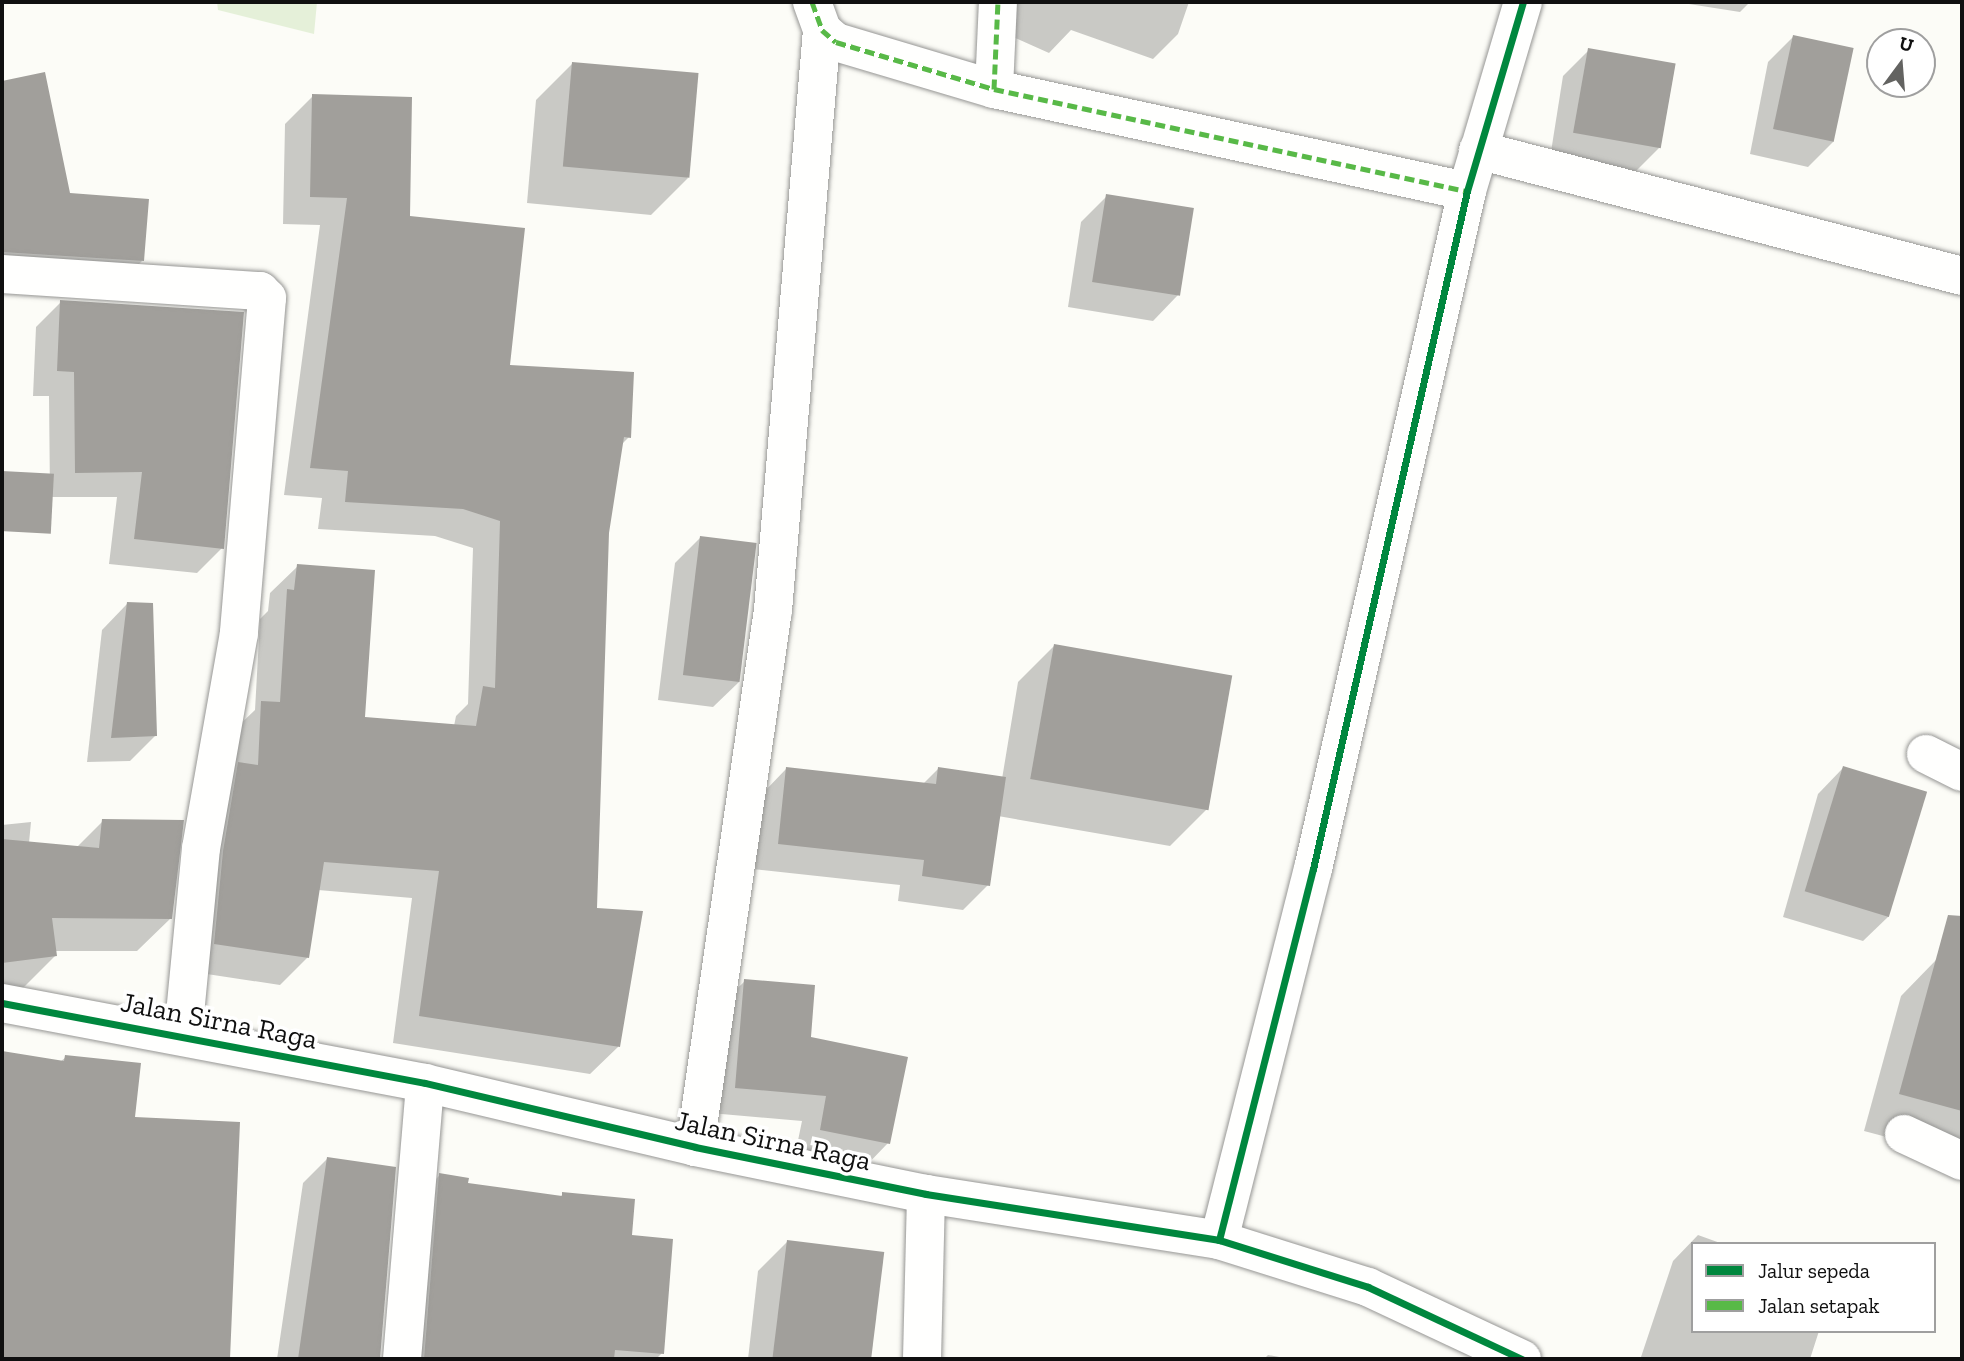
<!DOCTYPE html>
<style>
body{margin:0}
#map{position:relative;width:1964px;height:1361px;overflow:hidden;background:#fcfcf7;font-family:"Zilla Slab",serif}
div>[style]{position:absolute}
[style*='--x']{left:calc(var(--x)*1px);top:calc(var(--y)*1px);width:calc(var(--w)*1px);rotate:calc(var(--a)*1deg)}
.cemetery>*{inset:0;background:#e5f0d9}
.shadow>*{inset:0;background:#0003}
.building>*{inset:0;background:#a19f9b;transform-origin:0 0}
.roads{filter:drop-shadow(0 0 2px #969694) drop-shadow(0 0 2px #969694)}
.minor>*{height:38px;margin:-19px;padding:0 19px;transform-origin:19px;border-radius:19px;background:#fffffe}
.quiet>*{height:5px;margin-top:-2.5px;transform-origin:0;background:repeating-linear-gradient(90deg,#58b947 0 10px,transparent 0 15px)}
.cycleway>*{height:7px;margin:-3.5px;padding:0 3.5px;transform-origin:3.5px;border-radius:3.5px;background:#00873e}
span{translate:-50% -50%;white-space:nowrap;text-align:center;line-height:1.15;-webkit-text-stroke:7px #fff;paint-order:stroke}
.street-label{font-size:28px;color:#101010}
.frame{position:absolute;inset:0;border:4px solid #101010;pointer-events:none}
.legend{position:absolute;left:1691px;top:1242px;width:245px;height:91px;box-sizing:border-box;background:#fff;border:2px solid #9f9f9f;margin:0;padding:9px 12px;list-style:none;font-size:21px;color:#101010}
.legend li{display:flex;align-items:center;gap:14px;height:35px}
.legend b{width:35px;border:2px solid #9f9f9f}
.north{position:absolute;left:1866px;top:28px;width:70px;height:70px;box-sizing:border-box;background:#fff;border:2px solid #9f9f9f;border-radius:50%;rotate:16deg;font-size:19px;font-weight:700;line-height:28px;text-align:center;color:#101010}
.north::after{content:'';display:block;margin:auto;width:24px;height:32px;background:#636361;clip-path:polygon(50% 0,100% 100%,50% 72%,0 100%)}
</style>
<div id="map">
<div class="cemetery">
<i style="clip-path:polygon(217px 2px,317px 2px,314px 34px,218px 10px)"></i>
</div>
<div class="shadow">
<i style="clip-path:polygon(997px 2px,1189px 2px,1178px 34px,1153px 59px,1071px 30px,1049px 53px,995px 29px)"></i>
<i style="clip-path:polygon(1676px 2px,1750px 2px,1740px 12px)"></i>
<i style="clip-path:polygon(1793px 37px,1834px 141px,1808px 167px,1750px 154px,1768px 62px)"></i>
<i style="clip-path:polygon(1589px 50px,1659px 148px,1634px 173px,1550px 158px,1563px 76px)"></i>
<i style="clip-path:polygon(572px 64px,688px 178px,651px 215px,527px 203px,536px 100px)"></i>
<i style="clip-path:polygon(44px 74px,69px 195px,142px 261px,117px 286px,2px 279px,2px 83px)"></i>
<i style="clip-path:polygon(313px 96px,408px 217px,508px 367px,629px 437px,621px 445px,607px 533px,595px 909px,618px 1047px,590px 1074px,393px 1043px,412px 898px,318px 890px,307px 958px,280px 985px,187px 971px,234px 730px,255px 710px,260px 619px,268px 611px,270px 593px,298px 566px,363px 719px,454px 726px,456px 716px,468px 704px,473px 548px,435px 536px,318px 529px,322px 498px,284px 495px,320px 225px,283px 224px,285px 124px)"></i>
<i style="clip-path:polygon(1107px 196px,1178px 295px,1153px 321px,1068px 307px,1081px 222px)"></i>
<i style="clip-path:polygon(61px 302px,222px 548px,197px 573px,109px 564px,117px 497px,50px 497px,49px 396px,33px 396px,36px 327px)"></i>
<i style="clip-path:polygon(700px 538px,739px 682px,713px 707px,658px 700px,675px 563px)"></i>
<i style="clip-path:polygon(127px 604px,156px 735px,130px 761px,87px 762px,102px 630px)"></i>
<i style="clip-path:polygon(1055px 645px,1207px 809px,1170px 846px,998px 816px,988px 885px,963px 910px,898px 901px,900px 885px,753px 869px,761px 795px,786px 769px,923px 784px,939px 768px,1002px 779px,1018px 682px)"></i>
<i style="clip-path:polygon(1843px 768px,1889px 916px,1863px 941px,1783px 917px,1818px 794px)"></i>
<i style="clip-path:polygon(103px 821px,171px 918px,137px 951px,55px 951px,55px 956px,22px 989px,2px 991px,2px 825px,31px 822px,29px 843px,76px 848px)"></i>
<i style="clip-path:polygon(1937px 959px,1962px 966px,1962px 1157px,1864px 1131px,1901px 996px)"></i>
<i style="clip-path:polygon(745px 981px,810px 1039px,888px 1143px,863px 1169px,795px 1155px,802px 1121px,710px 1113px,719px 1006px)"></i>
<i style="clip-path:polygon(2px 1053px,60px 1062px,66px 1057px,133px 1118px,238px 1124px,228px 1359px,2px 1359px)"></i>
<i style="clip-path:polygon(328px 1158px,378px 1357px,379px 1359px,277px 1359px,303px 1183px)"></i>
<i style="clip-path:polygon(440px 1175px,466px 1184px,559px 1198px,563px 1194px,630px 1236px,662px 1353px,656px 1359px,402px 1359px,415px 1200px)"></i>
<i style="clip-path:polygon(1698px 1235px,1723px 1244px,1693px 1244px,1693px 1331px,1819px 1331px,1810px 1359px,1641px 1357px,1673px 1261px)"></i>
<i style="clip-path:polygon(788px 1241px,882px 1254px,869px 1359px,748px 1359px,758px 1271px)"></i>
<i style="clip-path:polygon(1268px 1355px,1290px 1359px,1264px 1359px)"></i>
</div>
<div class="building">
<i style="left:1793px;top:35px;width:62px;height:96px;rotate:12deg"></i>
<i style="left:1588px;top:48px;width:89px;height:86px;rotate:10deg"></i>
<i style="left:572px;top:62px;width:127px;height:105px;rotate:5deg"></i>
<i style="clip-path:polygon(45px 72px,70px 193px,149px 199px,144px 261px,2px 252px,2px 81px)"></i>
<i style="clip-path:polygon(312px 94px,412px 97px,410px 216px,525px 228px,510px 365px,634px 372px,631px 438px,624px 437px,609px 533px,597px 908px,643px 911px,620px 1047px,419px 1016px,439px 871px,324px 862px,309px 958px,214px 944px,223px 851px,238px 762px,258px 765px,261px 701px,280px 702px,287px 589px,294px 590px,297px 564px,375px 570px,365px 717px,476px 726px,483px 686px,495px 688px,500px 521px,463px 509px,345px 502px,348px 471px,310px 468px,347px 198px,310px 197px)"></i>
<i style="left:1106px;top:194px;width:89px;height:89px;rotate:9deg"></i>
<i style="clip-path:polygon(60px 300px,244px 312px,224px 549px,134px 539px,142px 472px,75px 473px,74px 372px,57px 371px)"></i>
<i style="left:2px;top:471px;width:52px;height:60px;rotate:3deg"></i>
<i style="left:700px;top:536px;width:57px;height:140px;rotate:7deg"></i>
<i style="clip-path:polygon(127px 602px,153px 603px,157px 736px,111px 738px)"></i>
<i style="left:1054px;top:644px;width:181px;height:137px;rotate:10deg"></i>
<i style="left:1843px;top:766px;width:88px;height:131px;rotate:17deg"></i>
<i style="clip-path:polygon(786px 767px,936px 784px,938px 767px,1006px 777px,990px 886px,922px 876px,924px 860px,778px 844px)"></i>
<i style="clip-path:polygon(102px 819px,184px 820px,172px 919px,52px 918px,57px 956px,2px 963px,2px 839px,99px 848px)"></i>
<i style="clip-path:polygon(1948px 915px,1962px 916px,1962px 1111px,1899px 1094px)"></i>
<i style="clip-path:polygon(744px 979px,815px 985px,811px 1037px,908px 1057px,890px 1144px,820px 1130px,826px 1096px,735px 1088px)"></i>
<i style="clip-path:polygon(2px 1051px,64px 1061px,65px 1055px,141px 1063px,135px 1117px,240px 1122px,230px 1359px,2px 1359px)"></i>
<i style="clip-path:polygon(327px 1157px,396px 1167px,380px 1359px,298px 1359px)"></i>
<i style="clip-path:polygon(439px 1173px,469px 1178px,468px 1183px,562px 1196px,562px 1192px,635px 1199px,632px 1235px,673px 1239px,664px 1354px,615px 1350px,614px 1359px,424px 1359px)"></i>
<i style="left:787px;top:1240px;width:98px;height:120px;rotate:7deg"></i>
</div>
<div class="roads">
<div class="minor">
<i style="--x:812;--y:2;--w:30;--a:70"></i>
<i style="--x:822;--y:30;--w:18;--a:41"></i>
<i style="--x:836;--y:42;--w:165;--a:16.6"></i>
<i style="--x:994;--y:89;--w:484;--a:12.2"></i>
<i style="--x:994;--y:89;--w:87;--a:-87.4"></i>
<i style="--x:1478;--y:150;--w:500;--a:14.59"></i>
<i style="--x:2;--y:274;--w:259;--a:3.8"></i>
<i style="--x:260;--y:291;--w:10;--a:45"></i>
<i style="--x:267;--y:298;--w:336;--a:94.8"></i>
<i style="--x:239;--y:633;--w:218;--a:100"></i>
<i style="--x:201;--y:848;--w:187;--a:95.5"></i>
<i style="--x:1926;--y:754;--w:40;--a:26.6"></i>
<i style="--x:2;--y:1003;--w:430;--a:10.7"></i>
<i style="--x:425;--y:1083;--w:277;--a:13.3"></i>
<i style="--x:695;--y:1147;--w:236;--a:11.5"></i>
<i style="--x:926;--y:1194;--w:297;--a:8.9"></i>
<i style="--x:1219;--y:1240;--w:156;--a:17.5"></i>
<i style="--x:1368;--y:1287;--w:170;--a:25.1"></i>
<i style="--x:1904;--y:1134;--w:64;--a:25"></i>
<i style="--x:695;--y:1147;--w:543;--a:-81.74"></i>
<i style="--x:773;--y:610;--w:582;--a:-85.17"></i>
<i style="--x:1219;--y:1240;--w:383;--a:-75.8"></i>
<i style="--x:1313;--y:869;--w:695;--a:-77.2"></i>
<i style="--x:1467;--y:191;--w:197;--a:-73.5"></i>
<i style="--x:402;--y:1359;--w:277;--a:-85.2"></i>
<i style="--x:922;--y:1359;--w:165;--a:-88.6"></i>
</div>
</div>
<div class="quiet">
<i style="--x:812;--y:2;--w:30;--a:70"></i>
<i style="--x:822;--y:30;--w:18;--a:41"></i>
<i style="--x:836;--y:42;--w:165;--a:16.6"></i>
<i style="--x:994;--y:89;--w:484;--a:12.2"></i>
<i style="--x:994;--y:89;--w:87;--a:-87.4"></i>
</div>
<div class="cycleway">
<i style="--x:2;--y:1003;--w:430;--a:10.7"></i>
<i style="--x:425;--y:1083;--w:277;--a:13.3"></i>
<i style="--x:695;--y:1147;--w:236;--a:11.5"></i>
<i style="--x:926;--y:1194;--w:297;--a:8.9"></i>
<i style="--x:1219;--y:1240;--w:156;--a:17.5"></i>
<i style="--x:1368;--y:1287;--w:170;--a:25.1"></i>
<i style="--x:1219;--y:1240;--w:383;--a:-75.8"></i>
<i style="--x:1313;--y:869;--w:695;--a:-77.2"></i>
<i style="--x:1467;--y:191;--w:197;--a:-73.5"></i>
</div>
<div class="street-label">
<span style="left:219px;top:1021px;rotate:11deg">Jalan Sirna Raga</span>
<span style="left:773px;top:1141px;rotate:12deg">Jalan Sirna Raga</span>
</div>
<div class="frame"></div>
<ul class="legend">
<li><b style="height:9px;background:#00873e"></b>Jalur sepeda</li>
<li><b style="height:9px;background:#58b947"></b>Jalan setapak</li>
</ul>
<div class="north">U</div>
</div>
